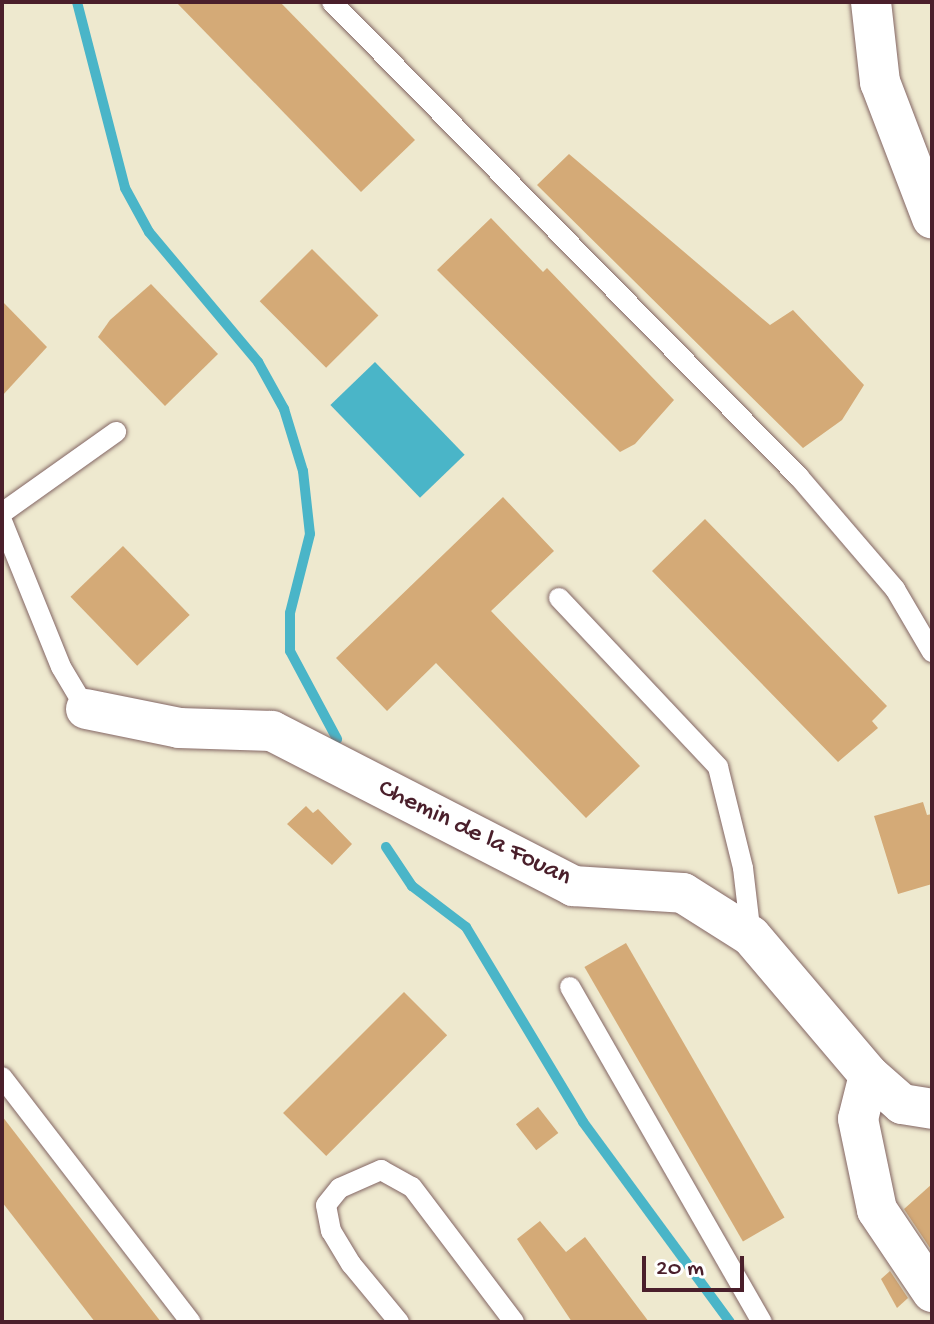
<!DOCTYPE html>
<style>
body{margin:0}
#map{position:relative;width:934px;height:1324px;overflow:hidden;background:#eee9cf;font-family:"Gochi Hand",sans-serif}
div>[style]{position:absolute}
[style*='--x']{left:calc(var(--x)*1px);top:calc(var(--y)*1px);width:calc(var(--w)*1px);rotate:calc(var(--a)*1deg)}
.water>*{inset:0;background:#4ab5c8;transform-origin:0 0}
.stream>*{height:10px;margin:-5px;padding:0 5px;transform-origin:5px;border-radius:5px;background:#4ab5c8}
.building>*{inset:0;background:#d4aa77;transform-origin:0 0}
.roads{filter:drop-shadow(0 0 2px #836664) drop-shadow(0 0 2px #836664)}
.service>*{height:20px;margin:-10px;padding:0 10px;transform-origin:10px;border-radius:10px;background:#fff}
.minor>*{height:40px;margin:-20px;padding:0 20px;transform-origin:20px;border-radius:20px;background:#fff}
span{translate:-50% -50%;white-space:nowrap;text-align:center;line-height:1.15;-webkit-text-stroke:6px #fff;paint-order:stroke}
.street-label{font-size:26px;color:#4a1f2b}
.frame{position:absolute;inset:0;border:4px solid #4a1f2b;pointer-events:none}
.scale{position:absolute;left:642px;top:1256px;width:102px;height:36px;box-sizing:border-box;border:4px solid #4a1f2b;border-top:0;padding-left:10px;font-size:24px;line-height:28px;white-space:nowrap;color:#4a1f2b;-webkit-text-stroke:6px #fff;paint-order:stroke}
</style>
<div id="map">
<div class="water">
<i style="left:375px;top:362px;width:129px;height:62px;rotate:46deg"></i>
</div>
<div class="stream">
<i style="--x:77;--y:2;--w:192;--a:75.5"></i>
<i style="--x:125;--y:188;--w:50;--a:61.4"></i>
<i style="--x:149;--y:232;--w:170;--a:50"></i>
<i style="--x:258;--y:362;--w:54;--a:61"></i>
<i style="--x:284;--y:409;--w:65;--a:73"></i>
<i style="--x:303;--y:471;--w:63;--a:83.7"></i>
<i style="--x:310;--y:534;--w:81;--a:104.2"></i>
<i style="--x:290;--y:613;--w:38;--a:90"></i>
<i style="--x:290;--y:651;--w:100;--a:61.9"></i>
<i style="--x:386;--y:847;--w:47;--a:56.3"></i>
<i style="--x:412;--y:886;--w:68;--a:37.2"></i>
<i style="--x:466;--y:927;--w:227;--a:59"></i>
<i style="--x:583;--y:1122;--w:248;--a:53.7"></i>
</div>
<div class="building">
<i style="clip-path:polygon(176px 2px,280px 2px,415px 140px,361px 192px)"></i>
<i style="clip-path:polygon(569px 154px,770px 325px,793px 310px,864px 385px,842px 420px,803px 448px,537px 185px)"></i>
<i style="clip-path:polygon(491px 218px,543px 272px,547px 268px,674px 400px,635px 444px,620px 452px,437px 270px)"></i>
<i style="left:312px;top:249px;width:94px;height:74px;rotate:45deg"></i>
<i style="clip-path:polygon(151px 284px,218px 354px,165px 406px,98px 337px,110px 320px)"></i>
<i style="clip-path:polygon(2px 301px,47px 347px,2px 396px)"></i>
<i style="clip-path:polygon(503px 497px,554px 551px,491px 611px,640px 766px,586px 818px,436px 663px,387px 711px,336px 658px)"></i>
<i style="clip-path:polygon(705px 519px,887px 706px,872px 721px,878px 728px,838px 762px,652px 571px)"></i>
<i style="left:123px;top:546px;width:96px;height:73px;rotate:46deg"></i>
<i style="clip-path:polygon(923px 802px,927px 815px,932px 814px,932px 884px,898px 894px,874px 816px)"></i>
<i style="clip-path:polygon(306px 806px,313px 813px,318px 809px,352px 844px,332px 865px,287px 824px)"></i>
<i style="left:626px;top:943px;width:317px;height:48px;rotate:60deg"></i>
<i style="left:404px;top:992px;width:61px;height:171px;rotate:45deg"></i>
<i style="left:538px;top:1107px;width:33px;height:28px;rotate:52deg"></i>
<i style="clip-path:polygon(2px 1116px,161px 1322px,95px 1322px,2px 1202px)"></i>
<i style="clip-path:polygon(932px 1184px,932px 1251px,904px 1209px)"></i>
<i style="clip-path:polygon(540px 1221px,566px 1252px,585px 1237px,649px 1322px,572px 1322px,517px 1239px)"></i>
<i style="clip-path:polygon(890px 1271px,908px 1298px,897px 1308px,881px 1279px)"></i>
</div>
<div class="roads">
<div class="service">
<i style="--x:332;--y:2;--w:666;--a:45.49"></i>
<i style="--x:799;--y:477;--w:148;--a:49.4"></i>
<i style="--x:895;--y:589;--w:73;--a:59.6"></i>
<i style="--x:2;--y:513;--w:140;--a:-35.4"></i>
<i style="--x:2;--y:521;--w:157;--a:68"></i>
<i style="--x:61;--y:667;--w:49;--a:59.2"></i>
<i style="--x:559;--y:598;--w:232;--a:46.7"></i>
<i style="--x:718;--y:767;--w:104;--a:76.1"></i>
<i style="--x:743;--y:868;--w:68;--a:83.3"></i>
<i style="--x:570;--y:987;--w:386;--a:60.2"></i>
<i style="--x:2;--y:1077;--w:309;--a:52.4"></i>
<i style="--x:399;--y:1322;--w:75;--a:-129.6"></i>
<i style="--x:351;--y:1264;--w:39;--a:-121"></i>
<i style="--x:331;--y:1231;--w:26;--a:-101"></i>
<i style="--x:326;--y:1205;--w:22;--a:-51"></i>
<i style="--x:340;--y:1188;--w:45;--a:-23.7"></i>
<i style="--x:381;--y:1170;--w:35;--a:29"></i>
<i style="--x:412;--y:1187;--w:169;--a:52.9"></i>
</div>
<div class="minor">
<i style="--x:871;--y:2;--w:81;--a:83.6"></i>
<i style="--x:880;--y:82;--w:146;--a:69.1"></i>
<i style="--x:86;--y:709;--w:95;--a:11.5"></i>
<i style="--x:179;--y:728;--w:93;--a:1.8"></i>
<i style="--x:272;--y:731;--w:339;--a:27.2"></i>
<i style="--x:573;--y:886;--w:110;--a:3.6"></i>
<i style="--x:683;--y:893;--w:80;--a:32.3"></i>
<i style="--x:751;--y:936;--w:182;--a:49.7"></i>
<i style="--x:869;--y:1075;--w:44;--a:41.3"></i>
<i style="--x:902;--y:1104;--w:30;--a:9"></i>
<i style="--x:869;--y:1075;--w:45;--a:104"></i>
<i style="--x:858;--y:1119;--w:93;--a:78.2"></i>
<i style="--x:877;--y:1210;--w:99;--a:56.1"></i>
</div>
</div>
<div class="street-label">
<span style="left:474px;top:834px;rotate:26deg">Chemin de la Fouan</span>
</div>
<div class="frame"></div>
<div class="scale">20 m</div>
</div>
